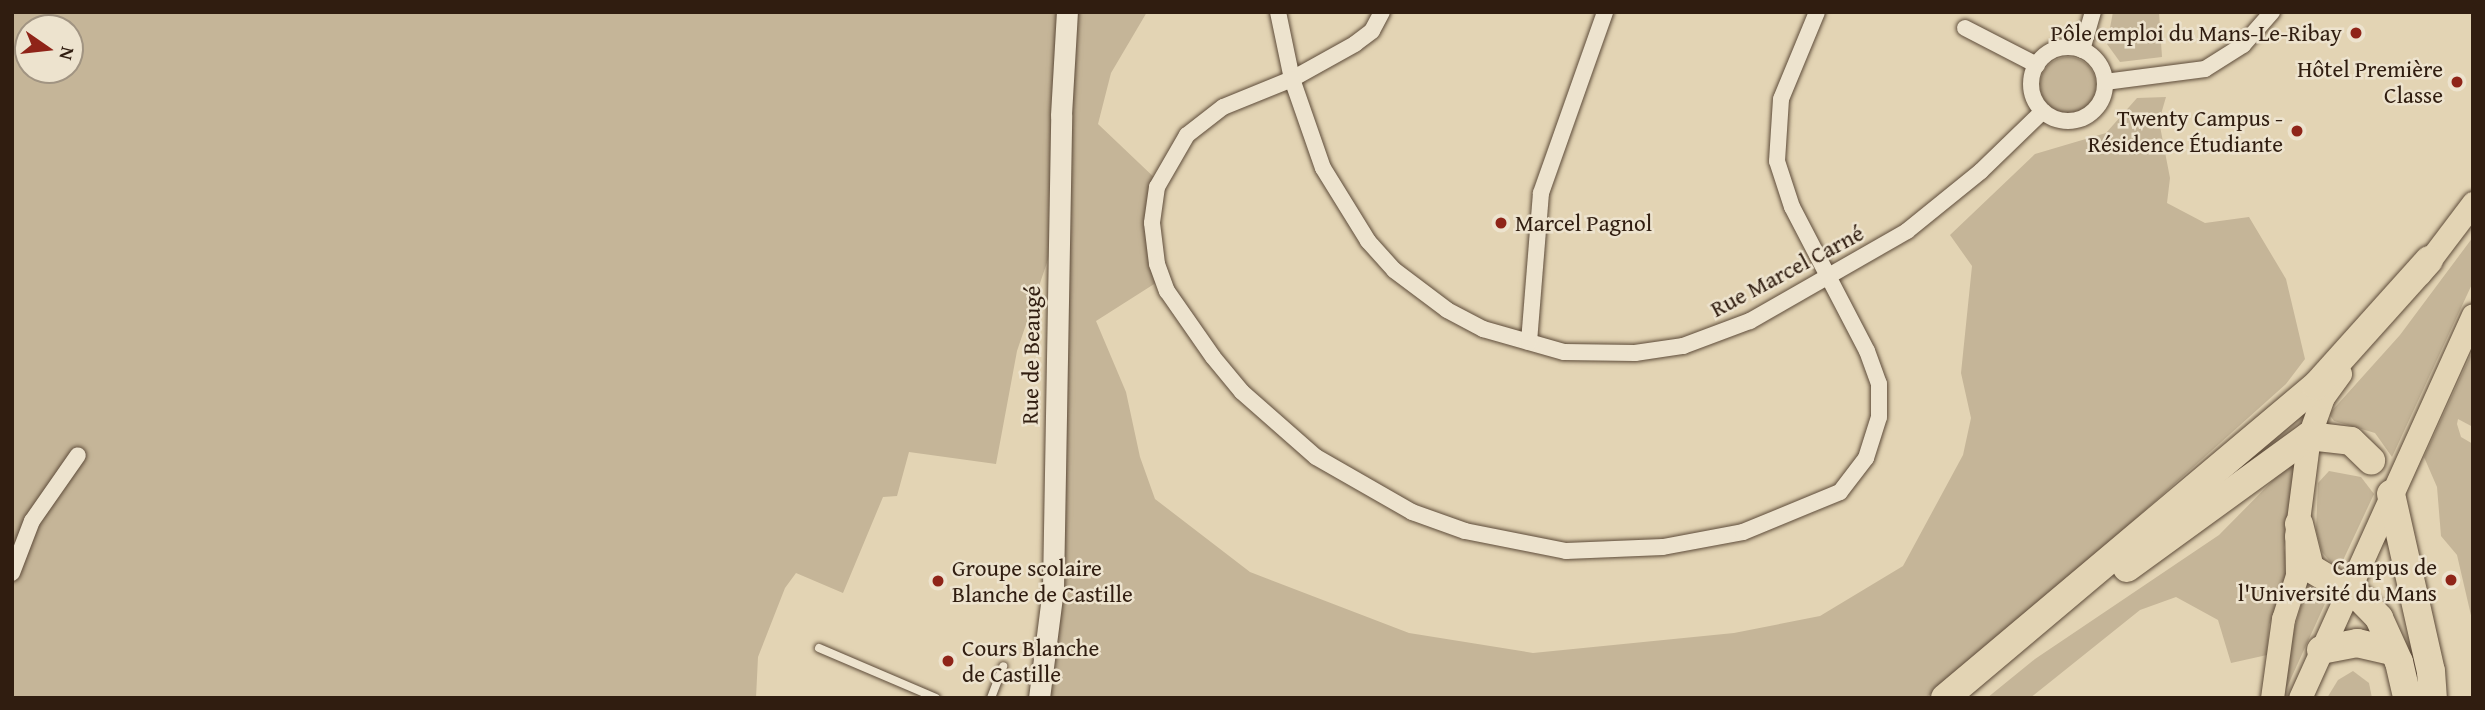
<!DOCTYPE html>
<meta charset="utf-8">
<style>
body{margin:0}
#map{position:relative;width:2485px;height:710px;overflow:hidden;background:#e3d4b4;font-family:"Gentium Book Plus",serif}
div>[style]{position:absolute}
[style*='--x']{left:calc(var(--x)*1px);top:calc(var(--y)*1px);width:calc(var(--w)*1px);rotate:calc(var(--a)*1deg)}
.green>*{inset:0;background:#c5b598}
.round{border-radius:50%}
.roads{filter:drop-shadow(0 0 2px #5d4b39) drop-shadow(0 0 2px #5d4b39)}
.lane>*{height:8px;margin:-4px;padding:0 4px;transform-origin:4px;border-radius:4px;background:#ede3ce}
.street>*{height:16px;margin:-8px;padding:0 8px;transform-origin:8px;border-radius:8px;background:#ede3ce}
.street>.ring{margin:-8px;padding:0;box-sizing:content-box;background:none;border:16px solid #ede3ce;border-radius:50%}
.secondary>*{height:21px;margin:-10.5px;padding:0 10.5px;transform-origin:10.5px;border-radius:10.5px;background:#ede3ce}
.primary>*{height:23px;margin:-11.5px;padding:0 11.5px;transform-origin:11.5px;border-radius:11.5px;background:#e3d4b4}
.highway>*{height:28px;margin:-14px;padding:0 14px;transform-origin:14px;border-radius:14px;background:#e3d4b4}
.dots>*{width:19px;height:19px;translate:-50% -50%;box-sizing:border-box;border:4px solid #ede3ce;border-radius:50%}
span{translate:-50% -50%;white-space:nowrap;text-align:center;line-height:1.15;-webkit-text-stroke:5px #ede3ce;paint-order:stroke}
.poi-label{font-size:23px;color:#301d10}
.right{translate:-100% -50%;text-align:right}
.left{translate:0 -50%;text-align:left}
.street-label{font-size:23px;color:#301d10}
.frame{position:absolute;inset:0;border:14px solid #301d10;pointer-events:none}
.north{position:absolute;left:14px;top:14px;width:70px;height:70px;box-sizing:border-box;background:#ede3ce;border:2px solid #a19482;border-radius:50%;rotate:104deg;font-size:19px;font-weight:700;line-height:28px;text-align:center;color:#301d10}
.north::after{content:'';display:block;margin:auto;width:24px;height:32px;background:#8f2418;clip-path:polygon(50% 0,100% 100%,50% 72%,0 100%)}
</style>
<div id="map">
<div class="green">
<i style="clip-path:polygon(evenodd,12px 12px,1147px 12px,1111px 73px,1098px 124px,1159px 182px,1162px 279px,1096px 321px,1126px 392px,1140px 457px,1155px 499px,1250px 572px,1409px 633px,1533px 653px,1734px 633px,1820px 616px,1903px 566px,1963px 455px,1971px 418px,1961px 373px,1972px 266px,1950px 235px,2035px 154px,2106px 133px,2137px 98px,2166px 97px,2159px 121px,2170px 178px,2167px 203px,2205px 223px,2249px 217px,2286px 279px,2305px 359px,2286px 384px,1971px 666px,1925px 698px,1039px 698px,1058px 230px,1017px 351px,996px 464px,909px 452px,897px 496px,883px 497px,843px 593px,796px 573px,785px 588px,758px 657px,756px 698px,12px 698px,12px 12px,28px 28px,70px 28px,70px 70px,28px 70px,28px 28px)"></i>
<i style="clip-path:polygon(2113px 12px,2159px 12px,2162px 57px,2120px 62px,2107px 44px)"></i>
<i class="round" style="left:2040px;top:57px;width:56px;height:56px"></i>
<i style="clip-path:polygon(2473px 237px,2473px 282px,2392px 457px,2375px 433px,2334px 421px,2329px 414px,2400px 335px)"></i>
<i style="clip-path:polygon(2473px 350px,2473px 427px,2458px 419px,2457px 424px,2461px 437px,2473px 444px,2473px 624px,2457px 555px,2441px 536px,2437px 487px,2424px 457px)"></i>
<i style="clip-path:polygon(2297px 456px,2284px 548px,2290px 572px,2269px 625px,2267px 655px,2231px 663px,2218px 620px,2176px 597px,2140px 610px,2030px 698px,1987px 698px,2035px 659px,2219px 535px)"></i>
<i style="clip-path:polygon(2329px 471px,2361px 477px,2374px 494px,2338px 571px,2322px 552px,2316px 530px,2318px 483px)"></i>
<i style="clip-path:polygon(2307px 584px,2328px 597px,2282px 698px,2293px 634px)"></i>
<i style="clip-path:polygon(2353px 671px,2369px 683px,2372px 698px,2327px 698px,2338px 680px)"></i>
</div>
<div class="roads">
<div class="lane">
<i style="--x:819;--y:648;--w:127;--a:23.1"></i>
<i style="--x:991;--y:698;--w:34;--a:-69"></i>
</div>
<div class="street">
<i style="--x:1278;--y:12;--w:68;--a:78.2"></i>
<i style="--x:1292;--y:79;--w:94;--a:70.8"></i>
<i style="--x:1323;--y:168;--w:86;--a:58.3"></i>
<i style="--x:1368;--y:241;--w:39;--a:48"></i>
<i style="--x:1394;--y:270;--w:66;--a:37"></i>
<i style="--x:1447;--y:310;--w:41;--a:27.8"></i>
<i style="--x:1483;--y:329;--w:84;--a:15.9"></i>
<i style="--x:1564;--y:352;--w:71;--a:0.8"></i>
<i style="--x:1635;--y:353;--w:49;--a:-8.3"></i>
<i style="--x:1683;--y:346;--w:72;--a:-20.5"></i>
<i style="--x:1750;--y:321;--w:181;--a:-29.8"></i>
<i style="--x:1907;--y:231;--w:95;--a:-39"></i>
<i style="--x:1981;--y:171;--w:86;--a:-44.1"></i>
<i style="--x:1382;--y:12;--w:21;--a:118"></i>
<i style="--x:1372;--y:31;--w:21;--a:143"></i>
<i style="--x:1355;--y:44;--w:72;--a:150.9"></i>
<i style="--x:1292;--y:79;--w:74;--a:157.9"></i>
<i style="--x:1223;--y:107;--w:46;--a:142.1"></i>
<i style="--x:1187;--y:135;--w:60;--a:120"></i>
<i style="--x:1157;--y:187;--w:36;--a:98"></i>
<i style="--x:1152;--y:223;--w:41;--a:83"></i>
<i style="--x:1157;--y:264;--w:29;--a:70"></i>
<i style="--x:1167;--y:291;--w:80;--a:55.1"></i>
<i style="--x:1213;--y:357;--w:45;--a:50.4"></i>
<i style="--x:1242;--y:392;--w:98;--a:41.3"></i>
<i style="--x:1316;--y:457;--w:111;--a:29.8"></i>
<i style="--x:1412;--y:512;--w:56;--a:19.7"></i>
<i style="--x:1465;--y:531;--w:103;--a:11.2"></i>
<i style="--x:1566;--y:551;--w:97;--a:-2.4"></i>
<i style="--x:1663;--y:547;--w:81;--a:-10.6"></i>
<i style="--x:1743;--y:532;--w:105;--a:-22.4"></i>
<i style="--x:1840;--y:492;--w:43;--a:-52.6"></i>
<i style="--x:1866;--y:458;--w:43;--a:-72.4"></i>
<i style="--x:1879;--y:417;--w:33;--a:-90"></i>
<i style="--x:1879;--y:384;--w:35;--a:-110"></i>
<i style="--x:1867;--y:351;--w:162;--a:-117.5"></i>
<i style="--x:1792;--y:207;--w:48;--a:-108.1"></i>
<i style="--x:1777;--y:161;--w:62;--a:-86.3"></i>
<i style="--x:1781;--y:99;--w:94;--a:-67.5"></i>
<i style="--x:1965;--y:28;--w:81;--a:27.2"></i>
<i class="ring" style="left:2031px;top:47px;width:58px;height:58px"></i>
<i style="--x:2082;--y:50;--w:40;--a:-74"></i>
<i style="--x:2105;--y:82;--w:101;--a:-7.4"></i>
<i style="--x:2205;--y:69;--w:45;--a:-32.3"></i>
<i style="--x:2243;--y:45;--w:44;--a:-48.7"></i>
<i style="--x:1529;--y:342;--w:149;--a:-85.4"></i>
<i style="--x:1541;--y:193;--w:192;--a:-70.5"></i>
<i style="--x:12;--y:573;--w:56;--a:-69"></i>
<i style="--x:32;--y:521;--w:80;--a:-55.1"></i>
</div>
<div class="secondary">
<i style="--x:1039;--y:698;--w:111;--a:-82.7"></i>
<i style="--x:1053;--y:588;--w:473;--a:-89"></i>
<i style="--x:1061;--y:115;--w:103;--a:-86.7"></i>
</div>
<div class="primary">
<i style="--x:2420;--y:273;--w:88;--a:-52.9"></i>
<i style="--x:2272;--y:698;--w:80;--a:-82.1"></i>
<i style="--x:2283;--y:619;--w:46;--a:-72.3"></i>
<i style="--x:2297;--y:575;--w:39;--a:-91"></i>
<i style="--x:2296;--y:536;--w:101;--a:-82.6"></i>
<i style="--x:2309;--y:436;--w:41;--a:-70.3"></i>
<i style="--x:2323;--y:397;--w:29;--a:-54"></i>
<i style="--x:2300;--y:698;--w:420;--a:-65.7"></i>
</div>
<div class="highway">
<i style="--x:2391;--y:494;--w:181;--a:77.3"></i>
<i style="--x:2431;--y:671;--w:27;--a:86"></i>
<i style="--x:2299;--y:524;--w:45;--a:76"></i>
<i style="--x:2310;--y:568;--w:57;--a:30.6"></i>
<i style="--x:2359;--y:597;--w:29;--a:46"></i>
<i style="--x:2379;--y:618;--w:48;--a:65.6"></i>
<i style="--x:2399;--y:662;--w:37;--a:77"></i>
<i style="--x:2127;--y:568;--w:225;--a:-36"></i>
<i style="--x:2309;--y:436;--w:42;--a:6.8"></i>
<i style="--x:2351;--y:441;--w:28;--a:44"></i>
<i style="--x:2321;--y:650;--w:37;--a:-11"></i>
<i style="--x:2357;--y:643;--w:37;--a:13"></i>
<i style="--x:1945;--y:698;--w:485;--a:-40.1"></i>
<i style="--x:2316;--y:386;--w:169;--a:-48.1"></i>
</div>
</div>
<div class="dots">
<i style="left:2356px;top:33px;background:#8f2418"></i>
<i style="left:2457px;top:82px;background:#8f2418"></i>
<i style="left:2297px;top:131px;background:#8f2418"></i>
<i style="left:1501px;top:223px;background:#8f2418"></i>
<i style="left:2451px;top:580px;background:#8f2418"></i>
<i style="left:938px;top:581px;background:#8f2418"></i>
<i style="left:948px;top:661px;background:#8f2418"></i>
</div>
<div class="poi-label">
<span class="right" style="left:2342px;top:33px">Pôle emploi du Mans-Le-Ribay</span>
<span class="right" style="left:2443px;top:82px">Hôtel Première<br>Classe</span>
<span class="right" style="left:2283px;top:131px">Twenty Campus -<br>Résidence Étudiante</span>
<span class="left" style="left:1515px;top:223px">Marcel Pagnol</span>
<span class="right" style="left:2437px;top:580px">Campus de<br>l'Université du Mans</span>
<span class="left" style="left:952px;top:581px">Groupe scolaire<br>Blanche de Castille</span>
<span class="left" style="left:962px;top:661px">Cours Blanche<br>de Castille</span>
</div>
<div class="street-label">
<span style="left:1787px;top:271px;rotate:-28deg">Rue Marcel Carné</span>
<span style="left:1031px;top:355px;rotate:-89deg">Rue de Beaugé</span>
</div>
<div class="frame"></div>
<div class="north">N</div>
</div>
